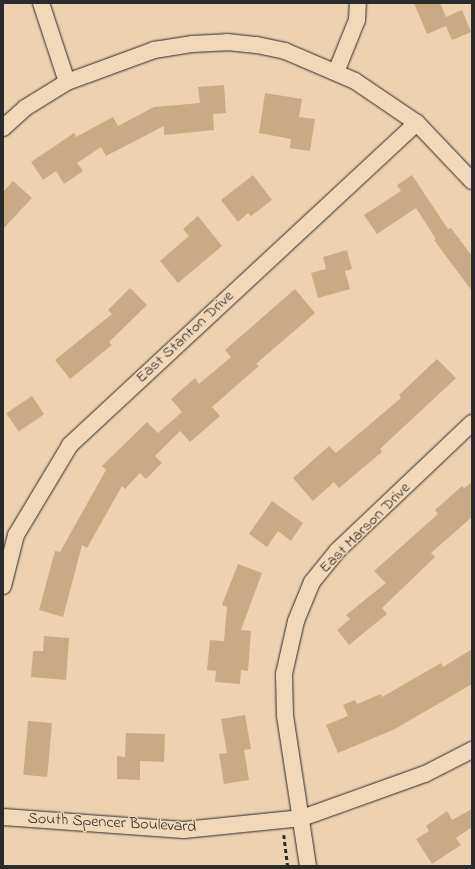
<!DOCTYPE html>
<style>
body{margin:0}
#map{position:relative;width:475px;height:869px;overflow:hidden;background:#eed1b1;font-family:"Indie Flower",sans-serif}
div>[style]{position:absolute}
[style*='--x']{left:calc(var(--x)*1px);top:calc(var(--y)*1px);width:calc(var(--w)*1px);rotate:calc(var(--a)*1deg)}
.building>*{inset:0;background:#caaa85;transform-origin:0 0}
.path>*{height:2.5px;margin-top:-1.25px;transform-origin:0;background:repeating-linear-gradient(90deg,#2b2b2b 0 4px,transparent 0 7px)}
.roads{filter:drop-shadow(0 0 1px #2b2b2b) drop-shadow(0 0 1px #2b2b2b)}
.minor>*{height:16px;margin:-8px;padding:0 8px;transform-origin:8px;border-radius:8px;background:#f2d7b9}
span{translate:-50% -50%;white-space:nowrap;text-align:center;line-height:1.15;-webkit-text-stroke:3px #f2d7b9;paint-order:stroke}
.street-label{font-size:16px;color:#2b2b2b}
.frame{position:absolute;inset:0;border:4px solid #2b2b2b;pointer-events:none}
</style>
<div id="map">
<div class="building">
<i style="clip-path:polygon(414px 3px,440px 3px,446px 17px,462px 10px,471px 32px,452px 40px,446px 26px,427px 34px)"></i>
<i style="clip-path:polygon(224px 85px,226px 113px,213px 114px,214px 130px,164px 135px,164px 126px,106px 156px,101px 147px,77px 163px,83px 171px,64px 184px,56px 171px,43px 180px,31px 162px,74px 133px,76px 137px,113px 117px,118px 126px,154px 107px,200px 103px,198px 87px)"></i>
<i style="clip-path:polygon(265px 93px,302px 99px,299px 117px,315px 119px,310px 151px,290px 148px,291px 139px,259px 133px)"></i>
<i style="clip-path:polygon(253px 175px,272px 200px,251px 216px,248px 213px,238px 222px,221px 200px)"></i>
<i style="clip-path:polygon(412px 175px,448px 229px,451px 228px,472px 256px,472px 291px,434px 240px,436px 239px,416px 208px,377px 234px,364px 215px,401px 191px,397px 185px)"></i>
<i style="clip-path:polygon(13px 181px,32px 198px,3px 229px,3px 192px)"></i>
<i style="clip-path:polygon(198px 216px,222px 246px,178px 283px,160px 261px,189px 236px,183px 229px)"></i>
<i style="clip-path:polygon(347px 250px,352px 269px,345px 271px,350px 289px,318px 298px,311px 273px,326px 269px,323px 257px)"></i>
<i style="clip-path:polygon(130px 288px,147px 305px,109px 342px,112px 345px,70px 379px,55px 360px,112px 314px,108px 310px)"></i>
<i style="clip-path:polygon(295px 289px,315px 313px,256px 364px,259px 366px,212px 407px,220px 416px,190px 442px,180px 431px,155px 456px,162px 463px,146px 479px,140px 473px,125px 489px,122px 486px,87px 548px,82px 545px,63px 617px,39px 610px,55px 551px,60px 552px,106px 470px,102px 466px,147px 422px,158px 433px,182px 412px,171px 399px,195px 378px,199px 384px,231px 357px,225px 350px)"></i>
<i style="clip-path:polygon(437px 359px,456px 378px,380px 449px,382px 452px,339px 488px,334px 482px,313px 501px,293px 478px,329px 446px,336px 453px,401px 398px,399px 395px)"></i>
<i style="left:32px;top:396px;width:22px;height:31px;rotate:56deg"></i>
<i style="clip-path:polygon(472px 482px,472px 517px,431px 553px,435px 557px,382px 608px,387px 614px,349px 645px,337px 630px,350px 619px,346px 615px,386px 583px,374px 571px,438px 514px,435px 510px,462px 486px,464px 488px)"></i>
<i style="clip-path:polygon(272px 501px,303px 523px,291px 541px,278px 531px,267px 547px,249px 534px)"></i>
<i style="clip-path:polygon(238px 564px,262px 573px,241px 630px,251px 631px,248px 671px,241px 670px,240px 684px,215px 682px,216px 671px,207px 670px,210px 640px,224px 641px,227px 607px,222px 605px)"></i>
<i style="clip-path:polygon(44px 636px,69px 638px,66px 680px,31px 677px,33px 651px,43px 651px)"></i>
<i style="clip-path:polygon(472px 649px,472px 684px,395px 729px,338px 753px,326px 725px,348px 716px,343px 705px,355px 700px,357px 704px,381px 694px,382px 697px,441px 663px,443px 667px)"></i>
<i style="clip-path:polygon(245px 715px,251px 749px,244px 750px,249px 780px,224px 784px,219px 754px,227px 753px,221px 719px)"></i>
<i style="left:28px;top:721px;width:24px;height:54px;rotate:5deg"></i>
<i style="clip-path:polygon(126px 733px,165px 734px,164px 762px,140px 761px,140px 780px,117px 779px,117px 756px,125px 757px)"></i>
<i style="clip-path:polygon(472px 809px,472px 827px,456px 838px,461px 845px,432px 864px,416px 839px,429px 831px,426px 826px,447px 811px,452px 820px)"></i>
</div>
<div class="path">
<i style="--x:284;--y:835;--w:31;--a:83"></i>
</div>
<div class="roads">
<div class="minor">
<i style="--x:41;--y:3;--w:83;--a:71.8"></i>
<i style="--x:336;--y:72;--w:56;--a:-68"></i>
<i style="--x:357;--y:20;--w:17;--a:-87"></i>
<i style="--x:3;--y:128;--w:30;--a:-42"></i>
<i style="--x:25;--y:108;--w:49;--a:-31.8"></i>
<i style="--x:67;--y:82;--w:93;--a:-20.2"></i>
<i style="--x:154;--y:50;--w:38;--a:-9"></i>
<i style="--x:192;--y:44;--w:35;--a:-3"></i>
<i style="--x:227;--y:42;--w:30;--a:6"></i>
<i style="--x:257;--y:45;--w:29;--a:12"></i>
<i style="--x:285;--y:51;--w:76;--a:23.2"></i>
<i style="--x:355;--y:81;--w:75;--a:34.1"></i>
<i style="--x:417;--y:123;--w:80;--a:46.5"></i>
<i style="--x:3;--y:586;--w:53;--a:-75.7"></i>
<i style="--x:16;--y:535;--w:105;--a:-59"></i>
<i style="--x:70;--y:445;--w:473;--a:-42.9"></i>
<i style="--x:3;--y:817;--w:181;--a:4.1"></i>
<i style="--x:184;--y:830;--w:119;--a:-5.8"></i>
<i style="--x:302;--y:818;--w:131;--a:-19.7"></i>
<i style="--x:425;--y:774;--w:53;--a:-27.1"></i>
<i style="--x:308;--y:866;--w:152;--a:-98.7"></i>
<i style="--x:285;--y:716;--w:42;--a:-91.4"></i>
<i style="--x:284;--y:674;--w:54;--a:-77.2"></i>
<i style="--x:296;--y:621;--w:42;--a:-67.7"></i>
<i style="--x:312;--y:582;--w:40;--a:-51"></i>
<i style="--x:337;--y:551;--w:186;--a:-43.5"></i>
</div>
</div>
<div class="street-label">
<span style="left:185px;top:337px;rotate:-43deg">East Stanton Drive</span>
<span style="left:365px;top:528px;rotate:-45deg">East Marson Drive</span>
<span style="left:112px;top:823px;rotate:3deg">South Spencer Boulevard</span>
</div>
<div class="frame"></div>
</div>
